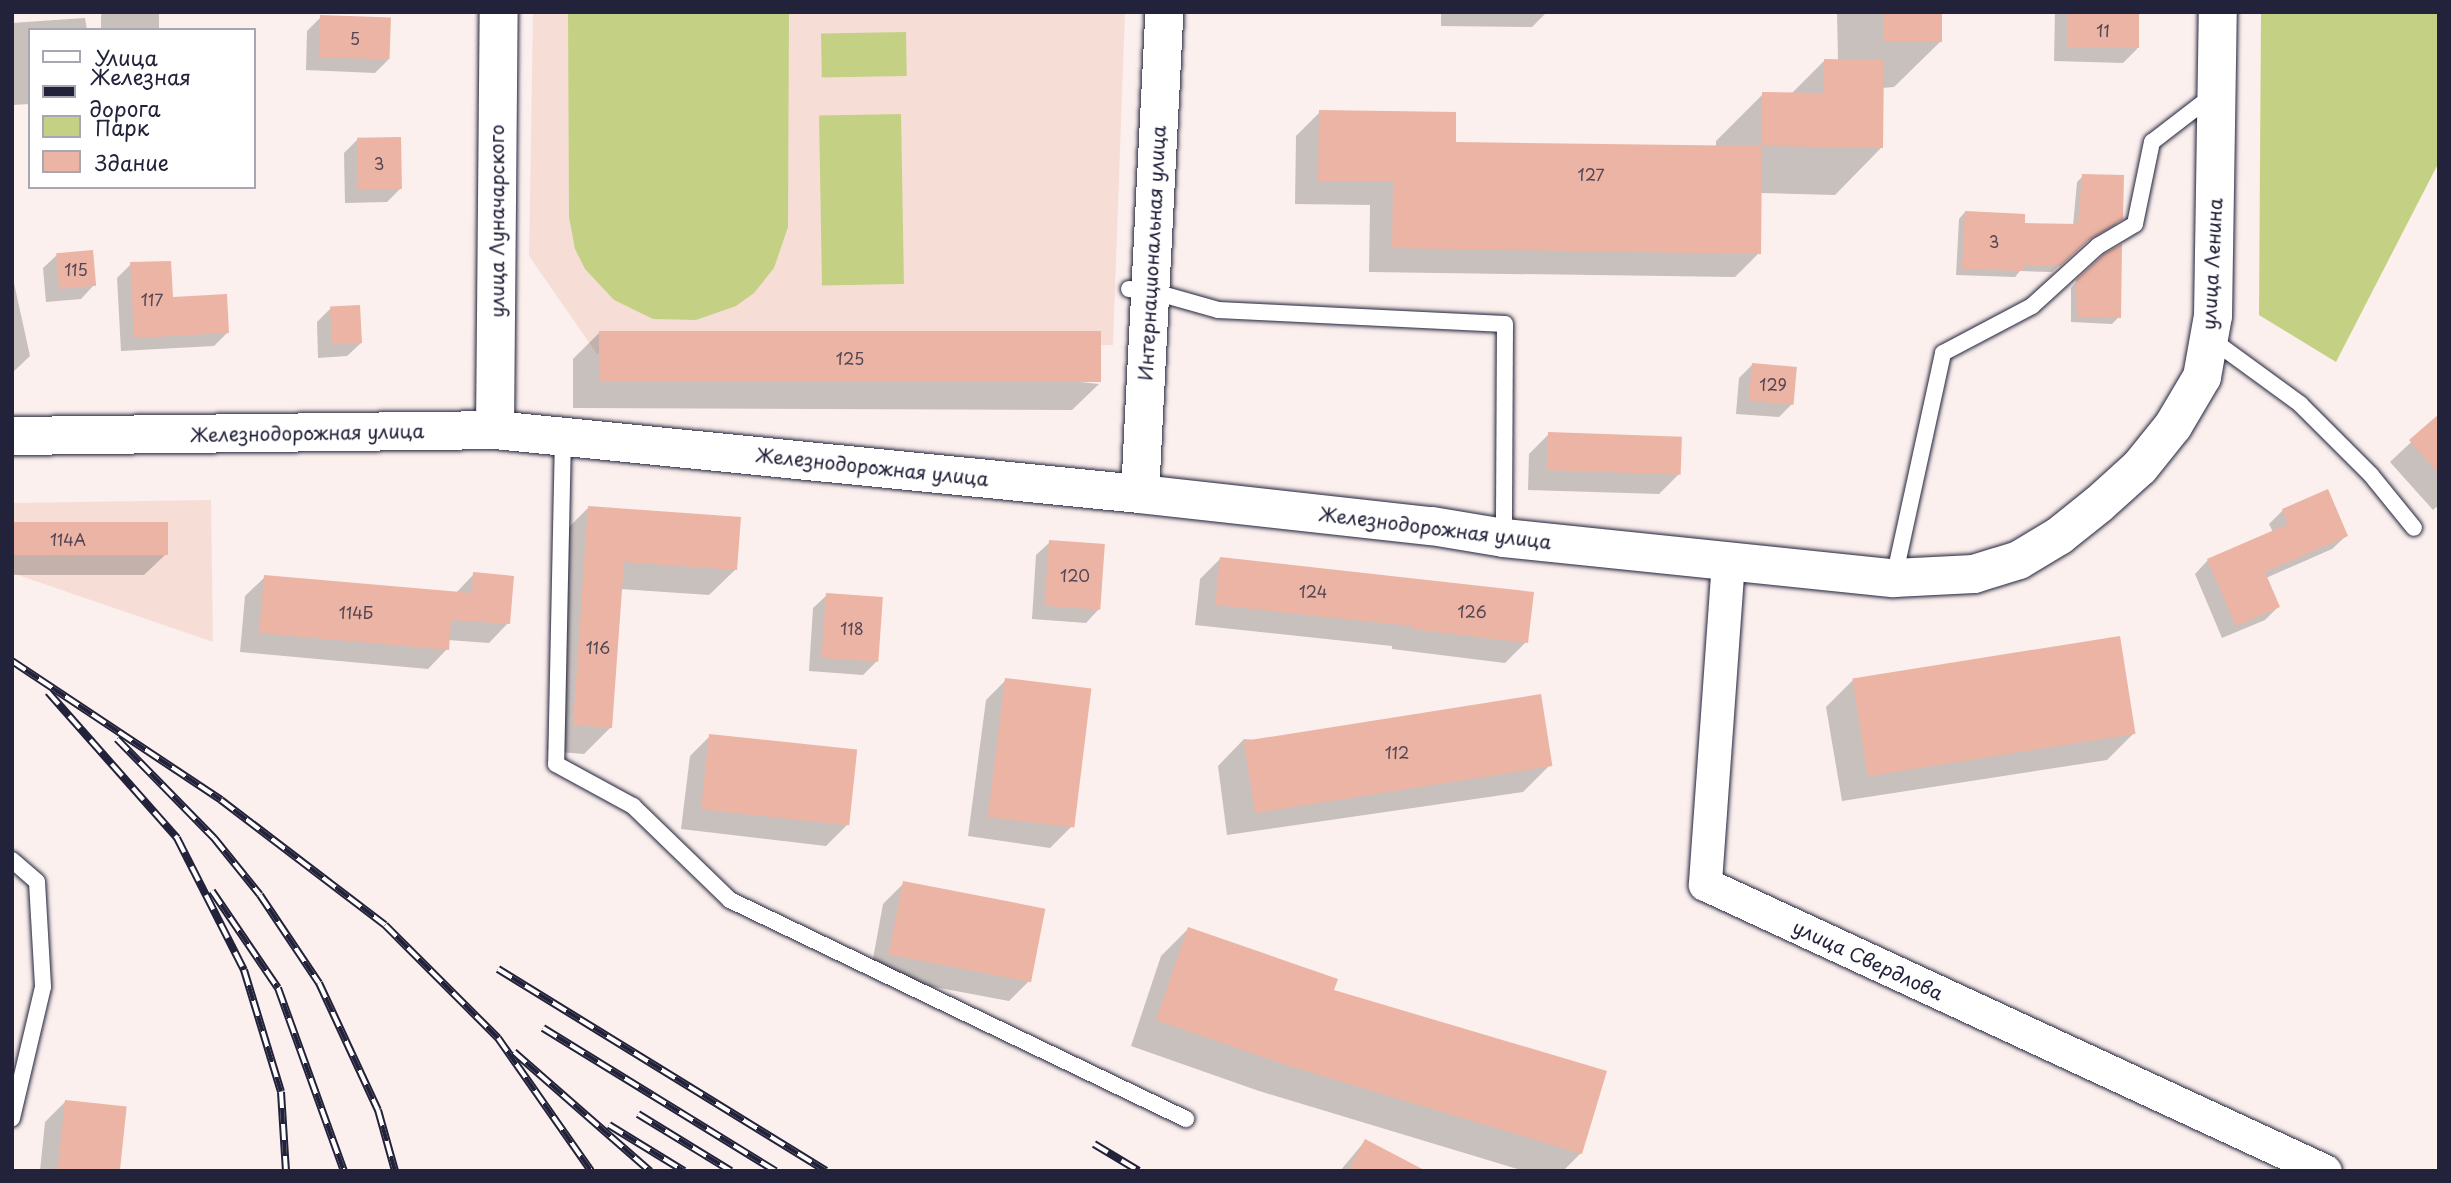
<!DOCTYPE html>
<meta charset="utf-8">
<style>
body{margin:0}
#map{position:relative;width:2451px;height:1183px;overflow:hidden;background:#fbf0ed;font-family:"Playpen Sans",sans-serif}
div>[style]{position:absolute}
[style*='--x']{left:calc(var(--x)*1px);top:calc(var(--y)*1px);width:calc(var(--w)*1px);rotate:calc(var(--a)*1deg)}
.built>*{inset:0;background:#f6ded7}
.green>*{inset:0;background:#c4d185;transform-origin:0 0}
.shadow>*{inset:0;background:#0003}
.building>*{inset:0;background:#ecb4a4;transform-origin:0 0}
.roads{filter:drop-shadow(0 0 2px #22223b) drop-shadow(0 0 2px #22223b)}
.service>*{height:16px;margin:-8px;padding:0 8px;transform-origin:8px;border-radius:8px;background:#fff}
.minor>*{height:33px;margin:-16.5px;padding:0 16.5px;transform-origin:16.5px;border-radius:16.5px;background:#fff}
.tertiary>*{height:38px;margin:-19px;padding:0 19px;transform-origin:19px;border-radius:19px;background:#fff}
.secondary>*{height:38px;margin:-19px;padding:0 19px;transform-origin:19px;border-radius:19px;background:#fff}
.rail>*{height:8px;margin-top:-4px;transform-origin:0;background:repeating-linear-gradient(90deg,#fff 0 16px,#22223b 0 32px);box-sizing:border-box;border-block:2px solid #22223b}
span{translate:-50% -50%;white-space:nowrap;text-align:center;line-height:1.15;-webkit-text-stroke:7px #fff;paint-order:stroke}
.number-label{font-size:16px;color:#544655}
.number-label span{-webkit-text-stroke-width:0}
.street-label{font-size:19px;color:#22223b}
.frame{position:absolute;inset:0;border:14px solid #22223b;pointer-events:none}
.legend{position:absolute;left:28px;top:28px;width:228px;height:161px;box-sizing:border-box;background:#fff;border:2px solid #a7a7b1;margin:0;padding:9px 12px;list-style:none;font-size:21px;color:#22223b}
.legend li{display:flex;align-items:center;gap:14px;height:35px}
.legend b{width:35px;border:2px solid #a7a7b1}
</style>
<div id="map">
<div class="built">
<i style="clip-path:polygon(533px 12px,1125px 12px,1113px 345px,597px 354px,529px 256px)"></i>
<i style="clip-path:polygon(211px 500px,213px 642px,12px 573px,12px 503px)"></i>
</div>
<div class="green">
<i style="clip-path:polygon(568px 12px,789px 12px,788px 227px,774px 268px,754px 293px,736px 306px,696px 320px,653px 319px,614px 300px,585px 269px,575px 249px,569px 217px)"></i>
<i style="clip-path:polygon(2261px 12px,2439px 12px,2439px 162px,2336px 362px,2259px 315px)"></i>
<i style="left:906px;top:32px;width:44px;height:85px;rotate:89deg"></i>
<i style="left:901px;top:114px;width:170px;height:82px;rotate:89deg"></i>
</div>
<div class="shadow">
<i style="clip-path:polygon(104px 12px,159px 12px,159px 30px,101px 30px,101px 15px)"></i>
<i style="clip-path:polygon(1441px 12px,1547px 12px,1532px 27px,1441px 26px)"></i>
<i style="clip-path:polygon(1837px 12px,1940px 12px,1941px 41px,1894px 87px,1882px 88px,1881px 148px,1835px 195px,1760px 193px,1759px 253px,1735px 277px,1369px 272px,1370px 205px,1295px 204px,1296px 136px,1320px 112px,1454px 144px,1716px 148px,1716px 141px,1763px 94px,1791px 94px,1825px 60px,1838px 61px)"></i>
<i style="clip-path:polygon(2055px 12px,2138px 12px,2137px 49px,2123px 63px,2054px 61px)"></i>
<i style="clip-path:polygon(321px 17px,388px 60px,375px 73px,306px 70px,307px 31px)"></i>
<i style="clip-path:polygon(85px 18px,87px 30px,30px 30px,30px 104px,12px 105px,12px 23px)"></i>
<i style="clip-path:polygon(357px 140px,401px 188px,387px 202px,345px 203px,344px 153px)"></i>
<i style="clip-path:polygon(2083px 176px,2121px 218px,2115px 225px,2082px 244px,2052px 272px,2020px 271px,2015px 277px,1956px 275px,1959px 219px,1965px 212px,2023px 224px,2073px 226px,2077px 182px)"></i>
<i style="clip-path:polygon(57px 255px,94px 285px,81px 299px,46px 302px,43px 268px)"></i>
<i style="clip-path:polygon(131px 264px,171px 298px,228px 332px,214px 346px,121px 351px,117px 278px)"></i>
<i style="clip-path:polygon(12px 274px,30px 356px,12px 373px)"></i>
<i style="clip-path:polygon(2077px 281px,2119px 317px,2112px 324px,2071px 322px,2071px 288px)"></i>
<i style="clip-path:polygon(330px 309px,361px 343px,347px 356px,318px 358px,317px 322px)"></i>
<i style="clip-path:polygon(600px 332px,1099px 384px,1072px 410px,573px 408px,573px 359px)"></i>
<i style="clip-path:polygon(1752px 365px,1792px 404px,1779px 417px,1736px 414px,1739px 378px)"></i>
<i style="clip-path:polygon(2439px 416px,2439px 505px,2433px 510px,2390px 462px)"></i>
<i style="clip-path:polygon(1549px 434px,1679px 474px,1659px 494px,1528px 490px,1529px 454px)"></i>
<i style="clip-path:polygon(589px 507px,736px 569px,709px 595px,620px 589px,611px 727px,584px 754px,547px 751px,562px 534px)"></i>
<i style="clip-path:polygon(2283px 510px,2346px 536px,2332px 549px,2266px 578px,2278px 607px,2265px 620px,2222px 638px,2195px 574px,2208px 560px,2273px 532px,2269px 524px)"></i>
<i style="clip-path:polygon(12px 524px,165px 555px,144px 575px,12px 575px)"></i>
<i style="clip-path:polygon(1050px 542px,1099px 609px,1086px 623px,1032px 619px,1036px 555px)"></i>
<i style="clip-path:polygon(1220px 559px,1526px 642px,1505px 663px,1392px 649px,1392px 646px,1195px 625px,1200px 579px)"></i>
<i style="clip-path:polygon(474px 574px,508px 623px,489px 643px,448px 640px,447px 649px,428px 669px,240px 652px,245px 596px,265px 577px,455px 594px)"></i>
<i style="clip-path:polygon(827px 595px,877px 661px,863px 675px,809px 671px,813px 608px)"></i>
<i style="clip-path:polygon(1006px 680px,1071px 827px,1050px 848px,968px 836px,986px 700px)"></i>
<i style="clip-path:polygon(1853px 680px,2134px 733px,2107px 760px,1842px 801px,1826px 707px)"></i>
<i style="clip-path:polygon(710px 736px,847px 825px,826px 846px,681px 829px,690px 756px)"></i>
<i style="clip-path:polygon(1244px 739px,1550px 765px,1523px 792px,1227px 835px,1218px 766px)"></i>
<i style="clip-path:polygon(904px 883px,1030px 980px,1009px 1001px,870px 975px,883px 904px)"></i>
<i style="clip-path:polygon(1188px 929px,1332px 991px,1581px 1153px,1563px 1171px,1524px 1171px,1259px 1091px,1131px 1046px,1161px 956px)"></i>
<i style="clip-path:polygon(66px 1101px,118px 1171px,40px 1171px,45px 1122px)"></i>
<i style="clip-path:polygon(1365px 1141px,1422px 1171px,1340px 1171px)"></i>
</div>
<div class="building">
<i style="left:1884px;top:12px;width:58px;height:30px"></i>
<i style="left:2067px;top:12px;width:72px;height:36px"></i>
<i style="left:320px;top:15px;width:71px;height:42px;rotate:2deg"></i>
<i style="clip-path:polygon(1824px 59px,1884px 60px,1883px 148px,1762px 146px,1762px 92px,1824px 93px)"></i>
<i style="clip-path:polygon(1319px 110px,1456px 112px,1456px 142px,1762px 146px,1761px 254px,1392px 248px,1393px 181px,1318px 181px)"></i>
<i style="left:401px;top:137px;width:52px;height:44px;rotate:89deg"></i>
<i style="clip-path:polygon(2082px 174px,2124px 175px,2123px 219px,2091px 238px,2060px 266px,2023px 265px,2023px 271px,1962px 269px,1965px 211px,2025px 214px,2025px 223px,2078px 224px)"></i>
<i style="clip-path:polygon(2122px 244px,2121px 318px,2077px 317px,2076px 280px,2104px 254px)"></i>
<i style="left:93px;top:250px;width:36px;height:37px;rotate:85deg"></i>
<i style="clip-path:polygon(171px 261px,173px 297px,227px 294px,229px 333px,134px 338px,130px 262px)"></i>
<i style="left:360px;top:305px;width:38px;height:30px;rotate:87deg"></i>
<i style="left:599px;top:331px;width:502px;height:51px"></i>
<i style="left:1752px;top:363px;width:45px;height:38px;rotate:5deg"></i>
<i style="clip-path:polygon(2439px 414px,2439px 474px,2409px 440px)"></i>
<i style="left:1548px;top:432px;width:134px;height:38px;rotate:2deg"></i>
<i style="clip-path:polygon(2328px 489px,2348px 536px,2265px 572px,2280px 607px,2236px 626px,2207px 559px,2288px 524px,2282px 509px)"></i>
<i style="clip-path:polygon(588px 506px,741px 517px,737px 570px,624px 562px,612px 728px,573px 725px)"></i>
<i style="left:12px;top:522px;width:156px;height:33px"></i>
<i style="left:1049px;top:540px;width:56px;height:66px;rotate:4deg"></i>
<i style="clip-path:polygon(1220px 557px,1534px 592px,1528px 643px,1411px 629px,1411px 626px,1215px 605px)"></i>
<i style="clip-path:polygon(473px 572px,514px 576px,510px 624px,451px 620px,449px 650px,259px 633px,264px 575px,472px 593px)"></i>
<i style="left:826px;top:593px;width:57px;height:65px;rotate:4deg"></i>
<i style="left:2120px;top:636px;width:99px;height:271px;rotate:81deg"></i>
<i style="left:1005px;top:678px;width:87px;height:140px;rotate:7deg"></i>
<i style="left:1541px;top:694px;width:73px;height:301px;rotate:81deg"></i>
<i style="left:709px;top:734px;width:149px;height:76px;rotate:6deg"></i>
<i style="left:903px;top:881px;width:145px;height:75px;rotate:11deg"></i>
<i style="clip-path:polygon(1188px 927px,1338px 979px,1334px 990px,1607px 1071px,1582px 1154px,1286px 1065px,1156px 1020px)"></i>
<i style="left:65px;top:1100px;width:62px;height:71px;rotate:6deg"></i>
<i style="clip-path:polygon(1365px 1139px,1426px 1171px,1348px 1171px)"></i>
</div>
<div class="roads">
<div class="service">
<i style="--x:1129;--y:289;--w:22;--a:5"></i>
<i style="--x:1151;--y:291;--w:70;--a:15.8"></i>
<i style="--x:1218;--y:310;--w:287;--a:2.8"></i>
<i style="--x:1505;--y:324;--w:214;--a:90.3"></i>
<i style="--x:2211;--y:339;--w:110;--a:36.1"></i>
<i style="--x:2300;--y:404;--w:100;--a:45"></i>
<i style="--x:2371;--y:475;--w:68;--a:50.9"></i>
<i style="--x:563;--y:436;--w:328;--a:91.2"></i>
<i style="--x:556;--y:764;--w:88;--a:28.6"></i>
<i style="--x:633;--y:806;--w:135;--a:44.1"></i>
<i style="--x:730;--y:900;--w:506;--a:25.65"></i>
<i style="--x:1894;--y:578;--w:230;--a:-77.7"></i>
<i style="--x:1943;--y:353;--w:101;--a:-27.8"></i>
<i style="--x:2032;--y:306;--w:89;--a:-42.3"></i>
<i style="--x:2098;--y:246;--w:43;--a:-30.7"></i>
<i style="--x:2135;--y:224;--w:84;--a:-78.3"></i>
<i style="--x:2152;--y:142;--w:77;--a:-37.6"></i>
<i style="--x:12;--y:860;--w:33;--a:41"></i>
<i style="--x:37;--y:882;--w:105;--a:86.7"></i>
<i style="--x:43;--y:987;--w:135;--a:103.3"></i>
</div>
<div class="minor">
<i style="--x:1728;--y:561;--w:324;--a:94.1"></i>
<i style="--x:1705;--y:884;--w:683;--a:24.84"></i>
</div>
<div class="tertiary">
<i style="--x:495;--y:430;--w:418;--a:-89.5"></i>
<i style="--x:1140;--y:494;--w:483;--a:-87.1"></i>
</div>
<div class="secondary">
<i style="--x:12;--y:436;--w:483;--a:-0.7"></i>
<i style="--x:495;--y:430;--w:648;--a:5.67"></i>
<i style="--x:1140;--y:494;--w:294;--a:6.3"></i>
<i style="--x:1432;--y:526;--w:73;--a:9.5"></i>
<i style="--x:1504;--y:538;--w:392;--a:5.9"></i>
<i style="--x:1894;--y:578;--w:80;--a:-2.9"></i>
<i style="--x:1974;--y:574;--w:47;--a:-17.3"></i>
<i style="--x:2019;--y:560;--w:47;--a:-31"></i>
<i style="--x:2059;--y:536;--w:51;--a:-38.7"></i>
<i style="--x:2099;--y:504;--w:55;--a:-42.1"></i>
<i style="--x:2140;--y:467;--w:53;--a:-51.2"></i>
<i style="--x:2173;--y:426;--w:57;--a:-59.4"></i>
<i style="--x:2202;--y:377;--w:62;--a:-79.8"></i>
<i style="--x:2213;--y:316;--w:304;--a:-89.1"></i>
</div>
</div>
<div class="rail">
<i style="--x:12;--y:661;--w:251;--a:33.6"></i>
<i style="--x:221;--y:800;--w:206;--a:37.3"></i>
<i style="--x:385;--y:925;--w:160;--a:45"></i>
<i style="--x:498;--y:1038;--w:162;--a:55"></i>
<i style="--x:48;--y:692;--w:195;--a:48.5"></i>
<i style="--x:177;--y:838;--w:148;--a:63.1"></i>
<i style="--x:244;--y:970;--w:127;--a:73.1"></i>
<i style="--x:281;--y:1092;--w:79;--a:86.4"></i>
<i style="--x:117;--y:739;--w:139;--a:45.6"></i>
<i style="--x:214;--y:838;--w:73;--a:51.1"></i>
<i style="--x:260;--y:895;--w:106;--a:56.2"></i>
<i style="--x:319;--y:983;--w:140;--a:65.1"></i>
<i style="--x:378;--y:1110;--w:63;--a:74.4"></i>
<i style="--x:212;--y:891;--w:117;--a:55.8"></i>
<i style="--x:278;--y:988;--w:195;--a:70.2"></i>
<i style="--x:498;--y:969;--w:385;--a:31.6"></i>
<i style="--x:543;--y:1028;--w:273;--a:31.6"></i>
<i style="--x:514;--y:1052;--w:181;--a:41.2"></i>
<i style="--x:638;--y:1114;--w:109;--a:31.5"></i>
<i style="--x:609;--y:1125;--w:88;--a:31.5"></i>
<i style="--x:1094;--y:1144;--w:52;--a:31"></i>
</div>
<div class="number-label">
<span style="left:2103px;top:30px">11</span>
<span style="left:355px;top:38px">5</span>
<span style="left:379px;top:163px">3</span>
<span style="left:1591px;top:174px">127</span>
<span style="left:1994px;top:241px">3</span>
<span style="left:76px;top:269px">115</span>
<span style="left:152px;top:299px">117</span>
<span style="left:850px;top:358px">125</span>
<span style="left:1773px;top:384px">129</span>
<span style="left:68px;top:539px">114А</span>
<span style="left:1075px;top:575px">120</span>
<span style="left:1313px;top:591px">124</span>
<span style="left:1472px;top:611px">126</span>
<span style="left:356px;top:612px">114Б</span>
<span style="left:852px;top:628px">118</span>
<span style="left:598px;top:647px">116</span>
<span style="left:1397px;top:752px">112</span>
</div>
<div class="street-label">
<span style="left:497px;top:221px;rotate:-90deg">улица Луначарского</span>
<span style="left:1152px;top:253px;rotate:-87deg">Интернациональная улица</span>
<span style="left:2212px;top:264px;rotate:-87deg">улица Ленина</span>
<span style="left:307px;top:433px;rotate:-1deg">Железнодорожная улица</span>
<span style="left:872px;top:467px;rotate:6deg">Железнодорожная улица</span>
<span style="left:1435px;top:528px;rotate:7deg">Железнодорожная улица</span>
<span style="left:1868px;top:960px;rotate:25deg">улица Свердлова</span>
</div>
<div class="frame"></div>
<ul class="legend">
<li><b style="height:9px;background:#fff"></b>Улица</li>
<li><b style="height:9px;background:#22223b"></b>Железная дорога</li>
<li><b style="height:19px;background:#c4d185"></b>Парк</li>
<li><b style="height:19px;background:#ecb4a4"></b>Здание</li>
</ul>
</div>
